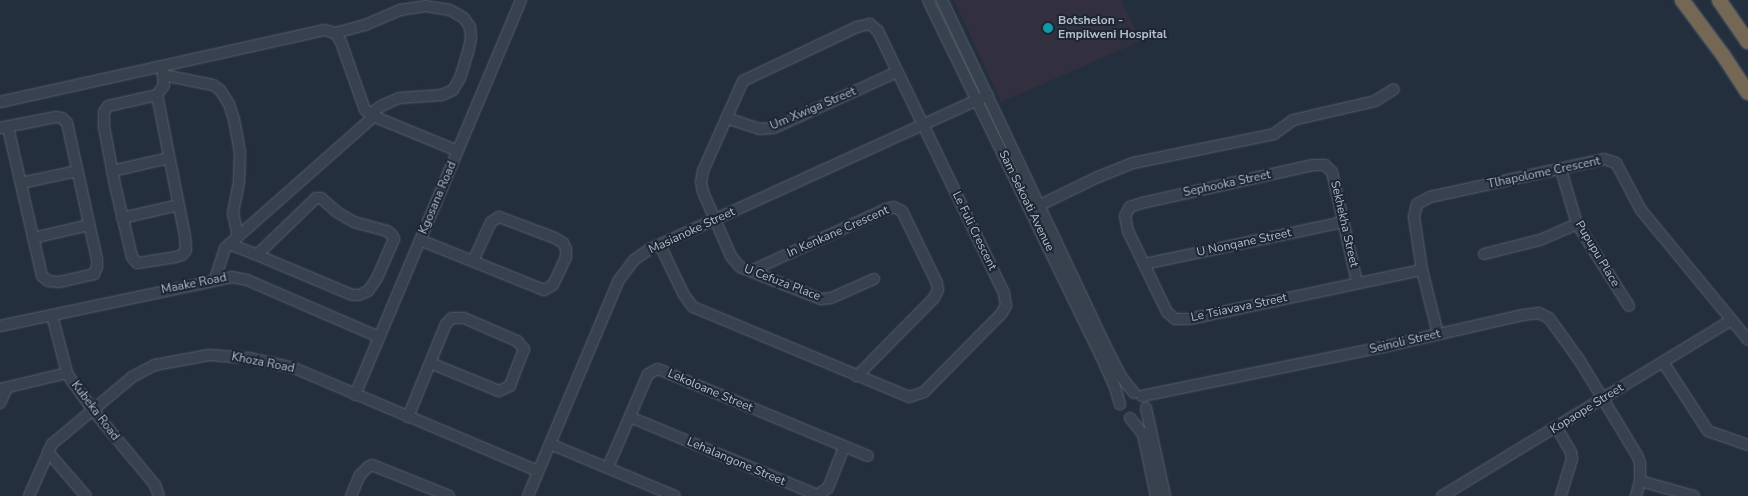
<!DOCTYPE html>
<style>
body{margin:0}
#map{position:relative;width:1748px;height:496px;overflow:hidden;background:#242f3e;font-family:"Nunito Sans",sans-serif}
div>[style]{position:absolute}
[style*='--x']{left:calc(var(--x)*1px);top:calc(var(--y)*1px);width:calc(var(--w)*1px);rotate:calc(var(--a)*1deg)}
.medical>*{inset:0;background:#32303f}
.roads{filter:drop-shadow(0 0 1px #565f6c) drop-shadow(0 0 1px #565f6c)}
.minor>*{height:10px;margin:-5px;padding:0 5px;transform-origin:5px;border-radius:5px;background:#38414e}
.highway>*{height:14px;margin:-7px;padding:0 7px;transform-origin:7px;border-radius:7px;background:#746855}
.dots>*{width:14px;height:14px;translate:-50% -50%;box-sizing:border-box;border:2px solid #1d2633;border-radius:50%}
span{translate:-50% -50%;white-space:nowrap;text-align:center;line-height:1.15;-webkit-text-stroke:4px #1d2633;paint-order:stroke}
.poi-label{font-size:12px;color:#b4bcc9;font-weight:700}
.left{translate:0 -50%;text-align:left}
.street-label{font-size:12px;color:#b4bcc9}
</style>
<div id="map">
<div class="medical">
<i style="clip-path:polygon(954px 0,1121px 0,1141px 41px,1001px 102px)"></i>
</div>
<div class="roads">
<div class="minor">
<i style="--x:928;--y:0;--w:396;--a:64.1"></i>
<i style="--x:1101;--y:356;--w:34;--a:66"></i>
<i style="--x:1115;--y:387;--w:18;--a:74"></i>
<i style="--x:942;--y:0;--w:388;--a:64.7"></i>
<i style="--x:1108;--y:351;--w:30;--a:63"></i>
<i style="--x:1122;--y:378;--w:19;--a:51"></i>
<i style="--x:335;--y:33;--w:31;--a:-15"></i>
<i style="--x:365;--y:25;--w:38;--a:-23"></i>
<i style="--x:400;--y:10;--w:25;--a:-9"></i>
<i style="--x:425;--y:6;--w:25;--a:9"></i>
<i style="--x:450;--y:10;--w:16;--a:30"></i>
<i style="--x:464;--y:18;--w:11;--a:56"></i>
<i style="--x:470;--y:27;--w:11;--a:85"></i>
<i style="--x:471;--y:38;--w:14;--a:102"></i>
<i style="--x:468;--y:52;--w:27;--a:107"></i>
<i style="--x:460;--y:78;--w:14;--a:120"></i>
<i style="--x:453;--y:90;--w:12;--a:156"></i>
<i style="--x:442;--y:95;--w:43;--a:176"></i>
<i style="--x:399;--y:98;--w:20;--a:156"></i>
<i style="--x:381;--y:106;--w:14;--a:144"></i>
<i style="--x:163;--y:75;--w:51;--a:11.3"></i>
<i style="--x:213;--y:85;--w:9;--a:36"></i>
<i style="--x:220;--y:90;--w:17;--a:57"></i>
<i style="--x:229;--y:104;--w:16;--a:72"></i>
<i style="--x:234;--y:119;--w:34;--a:80"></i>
<i style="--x:240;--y:152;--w:30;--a:92"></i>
<i style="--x:239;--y:182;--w:32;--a:101"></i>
<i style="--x:233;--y:213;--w:24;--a:78"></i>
<i style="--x:157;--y:95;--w:144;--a:78.8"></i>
<i style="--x:185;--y:236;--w:14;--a:86"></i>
<i style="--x:186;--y:250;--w:6;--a:129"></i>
<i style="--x:182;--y:255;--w:6;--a:162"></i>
<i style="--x:176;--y:257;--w:39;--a:171"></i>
<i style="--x:137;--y:263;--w:8;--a:-130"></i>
<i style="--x:132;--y:257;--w:74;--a:-103.3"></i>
<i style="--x:115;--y:185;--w:59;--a:-100.7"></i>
<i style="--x:104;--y:127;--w:15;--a:-90"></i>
<i style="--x:104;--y:112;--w:7;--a:-56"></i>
<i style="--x:108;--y:106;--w:50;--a:-12.7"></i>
<i style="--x:157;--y:95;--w:12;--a:-55"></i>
<i style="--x:164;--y:85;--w:19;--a:-96"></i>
<i style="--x:0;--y:102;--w:333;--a:-12.5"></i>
<i style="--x:325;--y:30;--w:10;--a:17"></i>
<i style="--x:335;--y:33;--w:11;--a:56"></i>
<i style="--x:341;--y:42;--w:72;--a:70.6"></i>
<i style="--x:365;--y:110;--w:17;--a:31"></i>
<i style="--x:380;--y:119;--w:84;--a:22.3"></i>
<i style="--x:726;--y:118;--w:35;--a:18"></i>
<i style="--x:759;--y:129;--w:15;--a:-4"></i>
<i style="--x:774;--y:128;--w:135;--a:-24.5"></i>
<i style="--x:0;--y:128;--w:57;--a:-11.1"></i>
<i style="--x:56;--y:117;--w:6;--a:9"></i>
<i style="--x:62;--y:118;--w:7;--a:45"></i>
<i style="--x:67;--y:123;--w:140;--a:77.6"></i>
<i style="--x:97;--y:260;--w:7;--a:90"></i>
<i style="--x:97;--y:267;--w:8;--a:113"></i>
<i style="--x:94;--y:274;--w:36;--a:167"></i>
<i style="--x:59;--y:282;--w:11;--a:-175"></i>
<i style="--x:48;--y:281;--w:8;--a:-140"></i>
<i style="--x:42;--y:276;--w:153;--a:-102.9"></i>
<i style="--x:1561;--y:170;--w:56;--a:73.5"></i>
<i style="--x:1577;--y:224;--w:97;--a:57.6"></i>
<i style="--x:112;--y:171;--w:58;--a:-12.8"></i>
<i style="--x:21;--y:183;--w:57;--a:-12.1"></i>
<i style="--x:1038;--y:206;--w:67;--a:-25.8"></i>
<i style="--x:1098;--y:177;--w:38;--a:-22"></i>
<i style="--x:1133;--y:163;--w:144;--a:-11.6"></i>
<i style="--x:1274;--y:134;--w:24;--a:-36"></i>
<i style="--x:1293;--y:120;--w:84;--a:-13"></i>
<i style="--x:1375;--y:101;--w:22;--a:-32"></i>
<i style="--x:122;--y:218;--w:58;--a:-12.8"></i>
<i style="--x:33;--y:238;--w:57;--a:-13.1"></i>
<i style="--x:420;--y:240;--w:134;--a:22"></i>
<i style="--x:544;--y:290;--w:10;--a:-29"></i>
<i style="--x:553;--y:285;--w:31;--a:-65"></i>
<i style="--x:566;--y:257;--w:8;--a:-90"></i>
<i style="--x:566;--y:249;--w:7;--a:-117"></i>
<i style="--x:563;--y:243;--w:9;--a:-148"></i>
<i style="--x:555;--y:238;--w:60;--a:-159.4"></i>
<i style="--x:499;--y:217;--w:9;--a:148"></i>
<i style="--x:491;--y:222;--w:43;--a:114.8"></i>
<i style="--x:229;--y:244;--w:30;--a:21"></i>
<i style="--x:257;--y:255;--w:103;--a:22.8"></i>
<i style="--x:352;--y:295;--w:7;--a:0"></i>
<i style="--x:359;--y:295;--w:10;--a:-24"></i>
<i style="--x:368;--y:291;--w:16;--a:-55"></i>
<i style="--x:377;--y:278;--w:43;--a:-66.4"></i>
<i style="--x:394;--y:239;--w:4;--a:-117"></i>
<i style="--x:392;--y:235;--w:6;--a:-141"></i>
<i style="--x:387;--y:231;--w:34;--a:-165"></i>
<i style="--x:354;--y:222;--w:20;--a:-150"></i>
<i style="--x:337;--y:212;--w:21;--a:-139"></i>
<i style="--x:321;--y:198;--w:5;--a:180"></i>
<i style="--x:316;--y:198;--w:82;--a:136"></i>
<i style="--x:660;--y:245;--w:55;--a:64.4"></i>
<i style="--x:684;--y:295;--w:15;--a:53"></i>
<i style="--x:693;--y:307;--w:234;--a:22.6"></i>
<i style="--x:909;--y:397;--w:16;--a:-18"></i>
<i style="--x:924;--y:392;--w:110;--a:-45.4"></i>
<i style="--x:1001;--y:314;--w:9;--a:-58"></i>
<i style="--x:1006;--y:306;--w:13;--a:-99"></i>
<i style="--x:1004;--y:293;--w:291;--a:-115.7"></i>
<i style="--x:878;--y:31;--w:11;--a:-139"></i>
<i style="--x:870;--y:24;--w:13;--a:167"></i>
<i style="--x:857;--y:27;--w:126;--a:154.7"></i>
<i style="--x:743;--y:81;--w:98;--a:114"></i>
<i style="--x:703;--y:171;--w:11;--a:100"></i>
<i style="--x:701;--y:182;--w:10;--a:79"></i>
<i style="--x:703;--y:192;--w:70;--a:66.4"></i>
<i style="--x:731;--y:256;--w:14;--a:51"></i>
<i style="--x:740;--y:267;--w:87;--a:21.6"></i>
<i style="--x:821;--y:299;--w:10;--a:-6"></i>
<i style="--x:831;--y:298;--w:47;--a:-23.8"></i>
<i style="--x:1484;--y:254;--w:58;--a:-14"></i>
<i style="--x:1540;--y:240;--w:40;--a:-23.4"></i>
<i style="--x:1144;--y:264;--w:203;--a:-11.9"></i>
<i style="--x:751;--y:271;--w:149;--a:-24.7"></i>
<i style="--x:886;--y:209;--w:8;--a:-14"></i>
<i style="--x:894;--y:207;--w:9;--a:27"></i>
<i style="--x:902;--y:211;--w:80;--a:64.1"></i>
<i style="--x:937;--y:283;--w:7;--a:82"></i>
<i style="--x:938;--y:290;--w:9;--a:117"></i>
<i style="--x:934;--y:298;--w:110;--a:134.6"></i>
<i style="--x:215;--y:279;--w:33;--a:-72"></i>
<i style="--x:225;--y:248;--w:199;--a:-41.5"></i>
<i style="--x:1357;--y:282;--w:113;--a:-102.8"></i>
<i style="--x:1332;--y:172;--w:10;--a:-135"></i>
<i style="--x:1325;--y:165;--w:12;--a:180"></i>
<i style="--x:1313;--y:165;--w:175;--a:167.5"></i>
<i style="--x:1142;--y:203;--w:13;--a:162"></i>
<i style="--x:1130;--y:207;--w:10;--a:119"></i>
<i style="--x:1125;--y:216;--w:15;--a:79"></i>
<i style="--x:1128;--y:231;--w:90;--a:64.3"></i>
<i style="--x:1167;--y:312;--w:11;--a:41"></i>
<i style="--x:1175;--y:319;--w:14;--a:0"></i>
<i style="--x:1189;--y:319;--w:238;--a:-11.9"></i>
<i style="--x:52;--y:315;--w:60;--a:75.5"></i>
<i style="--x:67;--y:373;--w:9;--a:58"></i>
<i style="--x:72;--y:381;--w:34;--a:54"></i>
<i style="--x:92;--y:409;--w:99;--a:50.3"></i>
<i style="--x:155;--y:485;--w:12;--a:70"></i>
<i style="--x:0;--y:326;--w:237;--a:-11.9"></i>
<i style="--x:232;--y:277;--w:15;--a:11"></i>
<i style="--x:247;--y:280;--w:144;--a:23.4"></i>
<i style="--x:1438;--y:334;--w:66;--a:-104"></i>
<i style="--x:1422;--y:270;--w:54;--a:-98.6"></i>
<i style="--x:1414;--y:217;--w:13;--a:-77"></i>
<i style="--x:1417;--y:204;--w:15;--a:-28"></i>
<i style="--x:1430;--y:197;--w:178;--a:-12.3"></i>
<i style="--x:1604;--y:159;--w:13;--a:18"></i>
<i style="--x:1616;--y:163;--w:53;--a:62"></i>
<i style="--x:1641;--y:210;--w:168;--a:50.5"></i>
<i style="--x:1663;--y:362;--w:82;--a:56.9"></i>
<i style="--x:1708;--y:431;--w:42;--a:19.3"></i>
<i style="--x:0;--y:389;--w:69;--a:-13.4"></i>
<i style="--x:355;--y:395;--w:428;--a:-67.2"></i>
<i style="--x:1142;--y:396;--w:241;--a:-11.5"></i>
<i style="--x:1378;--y:348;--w:149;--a:-12.8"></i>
<i style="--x:1523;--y:315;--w:16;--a:-7"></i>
<i style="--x:1539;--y:313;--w:11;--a:27"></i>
<i style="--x:1549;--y:318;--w:53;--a:54.2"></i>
<i style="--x:1580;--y:361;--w:110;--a:58.8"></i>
<i style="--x:1637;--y:455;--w:9;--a:69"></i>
<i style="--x:1640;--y:463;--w:18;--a:90"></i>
<i style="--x:1640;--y:481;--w:16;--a:105"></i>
<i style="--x:0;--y:403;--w:17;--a:-65"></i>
<i style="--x:1146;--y:408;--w:90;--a:77.8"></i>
<i style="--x:408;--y:417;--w:100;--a:-67.8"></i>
<i style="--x:446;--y:324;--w:8;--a:-45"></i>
<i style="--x:452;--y:318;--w:12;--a:0"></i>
<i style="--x:464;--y:318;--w:58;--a:23.5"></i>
<i style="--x:517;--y:341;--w:11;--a:49"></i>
<i style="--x:524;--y:349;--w:40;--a:111"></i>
<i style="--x:510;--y:386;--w:12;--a:156"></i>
<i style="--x:499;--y:391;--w:74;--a:-157.9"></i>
<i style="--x:630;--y:417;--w:203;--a:22.6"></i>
<i style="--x:817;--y:495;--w:13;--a:-32"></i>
<i style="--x:828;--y:488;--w:44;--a:-68.7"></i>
<i style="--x:1130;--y:418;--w:21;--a:51"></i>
<i style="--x:1143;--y:434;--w:63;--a:78.2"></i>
<i style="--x:1557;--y:428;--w:28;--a:60"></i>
<i style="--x:1571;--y:452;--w:7;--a:82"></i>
<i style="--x:1572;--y:459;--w:39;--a:107"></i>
<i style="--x:550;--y:444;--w:135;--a:22.6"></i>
<i style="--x:48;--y:452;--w:58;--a:49.2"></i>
<i style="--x:608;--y:467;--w:101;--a:-66.7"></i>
<i style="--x:648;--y:374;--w:11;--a:-27"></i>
<i style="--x:658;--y:369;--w:227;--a:22.5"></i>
<i style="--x:1640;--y:481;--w:56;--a:15.5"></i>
<i style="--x:29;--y:496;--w:57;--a:-66.1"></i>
<i style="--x:52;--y:444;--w:104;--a:-39.9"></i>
<i style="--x:132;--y:377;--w:26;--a:-28"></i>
<i style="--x:155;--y:365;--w:55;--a:-10.5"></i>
<i style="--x:209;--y:355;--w:40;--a:4.3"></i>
<i style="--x:249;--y:358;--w:46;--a:12.5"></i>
<i style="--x:294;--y:368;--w:265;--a:22.9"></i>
<i style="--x:351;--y:496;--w:23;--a:-67"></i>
<i style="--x:360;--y:475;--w:11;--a:-45"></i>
<i style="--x:368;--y:467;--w:4;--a:-27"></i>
<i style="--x:372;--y:465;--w:83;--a:21.9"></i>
<i style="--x:528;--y:496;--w:234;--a:-67.2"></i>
<i style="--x:619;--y:280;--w:25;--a:-53"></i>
<i style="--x:634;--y:260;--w:19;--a:-35"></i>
<i style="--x:650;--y:249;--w:371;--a:-24.5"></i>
<i style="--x:1442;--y:496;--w:338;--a:-31.3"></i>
</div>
<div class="highway">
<i style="--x:1682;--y:0;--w:69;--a:53.3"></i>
<i style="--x:1723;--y:55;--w:45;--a:56.7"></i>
<i style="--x:1719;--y:0;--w:51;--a:55.4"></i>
</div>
</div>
<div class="dots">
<i style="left:1048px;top:28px;background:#0f9aa8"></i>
</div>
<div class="poi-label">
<span class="left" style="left:1058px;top:28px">Botshelon -<br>Empilweni Hospital</span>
</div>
<div class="street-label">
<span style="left:813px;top:109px;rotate:-23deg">Um Xwiga Street</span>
<span style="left:1544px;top:173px;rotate:-12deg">Tlhapolome Crescent</span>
<span style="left:1227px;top:184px;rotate:-12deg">Sephooka Street</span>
<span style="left:438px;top:198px;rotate:-67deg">Kgosana Road</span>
<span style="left:1026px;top:201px;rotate:64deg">Sam Sekoati Avenue</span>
<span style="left:1344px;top:224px;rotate:77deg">Sekhekha Street</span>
<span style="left:692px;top:231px;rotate:-25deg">Masianoke Street</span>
<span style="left:974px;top:231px;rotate:64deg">Le Fuli Crescent</span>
<span style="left:838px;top:232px;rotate:-24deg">In Kenkane Crescent</span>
<span style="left:1244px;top:243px;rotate:-12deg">U Nonqane Street</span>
<span style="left:1597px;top:254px;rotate:59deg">Pupupu Place</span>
<span style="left:782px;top:283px;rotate:21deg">U Cefuza Place</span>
<span style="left:194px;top:284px;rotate:-11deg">Maake Road</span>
<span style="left:1239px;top:308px;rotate:-12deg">Le Tsiavava Street</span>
<span style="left:1405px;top:342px;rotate:-13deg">Seinoli Street</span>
<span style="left:263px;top:363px;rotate:11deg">Khoza Road</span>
<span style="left:710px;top:391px;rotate:23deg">Lekoloane Street</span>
<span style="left:1587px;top:409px;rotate:-32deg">Kopaope Street</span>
<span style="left:95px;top:411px;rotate:53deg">Kubeka Road</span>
<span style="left:736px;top:462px;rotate:23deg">Lehalangone Street</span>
</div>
</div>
